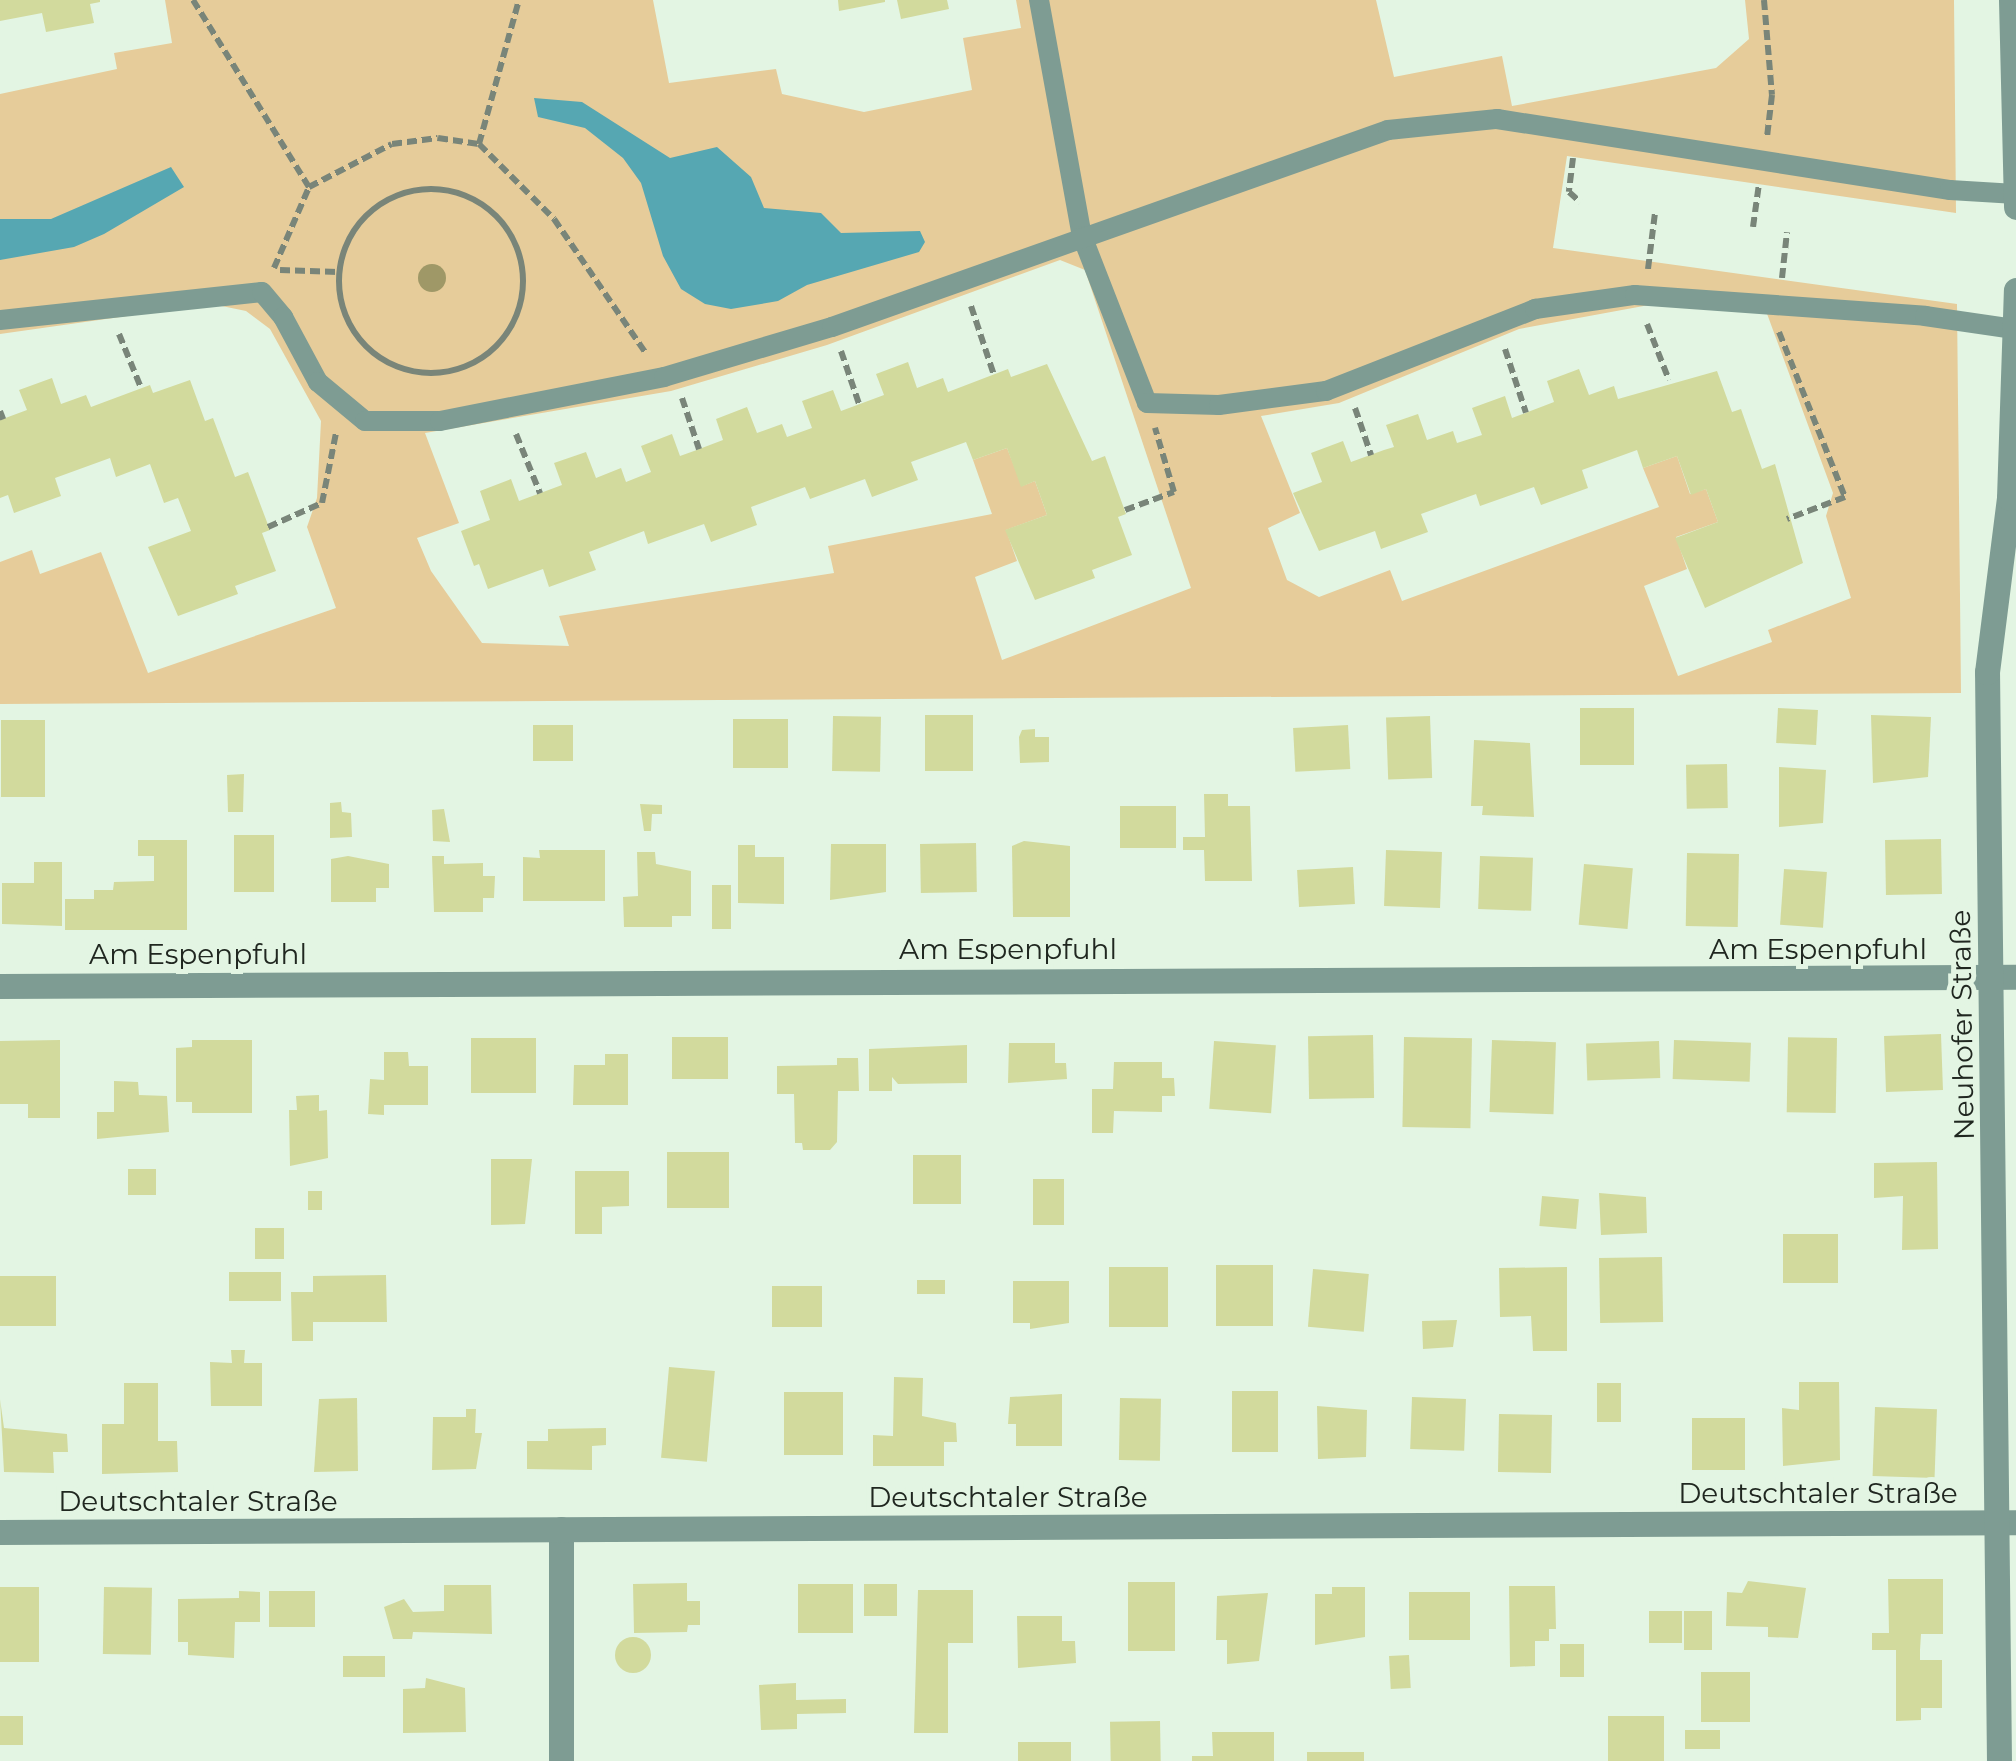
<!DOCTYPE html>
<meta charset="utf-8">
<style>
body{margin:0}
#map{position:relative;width:2016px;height:1761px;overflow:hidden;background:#e3f5e3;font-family:Montserrat,sans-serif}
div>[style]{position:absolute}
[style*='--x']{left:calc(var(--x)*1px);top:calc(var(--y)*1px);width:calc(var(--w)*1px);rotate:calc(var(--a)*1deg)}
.green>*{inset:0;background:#e6cc9a}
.water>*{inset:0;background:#56a7b2}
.building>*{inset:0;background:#d2da9d;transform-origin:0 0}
.round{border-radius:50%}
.path>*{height:6px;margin-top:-3px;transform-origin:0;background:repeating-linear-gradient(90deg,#798579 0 10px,transparent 0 15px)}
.path>.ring{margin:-3px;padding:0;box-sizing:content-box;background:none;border:6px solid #798579;border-radius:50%}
.service>*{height:20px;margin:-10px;padding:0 10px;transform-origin:10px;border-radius:10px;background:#7e9c93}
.minor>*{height:25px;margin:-12.5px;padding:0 12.5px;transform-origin:12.5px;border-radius:12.5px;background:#7e9c93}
.trees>*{width:28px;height:28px;margin:-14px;border-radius:50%;background:#9f9867}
span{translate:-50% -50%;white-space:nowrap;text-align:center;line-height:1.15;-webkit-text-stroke:10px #e3f5e3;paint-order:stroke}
.street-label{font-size:28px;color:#202720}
</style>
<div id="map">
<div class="green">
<i style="clip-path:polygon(evenodd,165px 0,653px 0,669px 83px,776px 69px,782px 94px,864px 112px,972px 90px,963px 38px,1021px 28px,1016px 0,1376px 0,1394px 77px,1502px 56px,1512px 106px,1716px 68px,1749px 39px,1745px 0,1954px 0,1956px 213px,1567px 156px,1553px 248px,1957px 304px,1961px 693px,0 704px,0 562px,32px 550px,40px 574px,101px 552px,148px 673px,336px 608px,307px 527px,317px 498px,321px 421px,270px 329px,246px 311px,212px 304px,0 334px,0 94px,117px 69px,114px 53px,172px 43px,165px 0,1060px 260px,1085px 270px,1191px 588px,1002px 660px,975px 577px,1017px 561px,1006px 530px,1047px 515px,1035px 481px,1022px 486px,1007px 448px,973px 460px,992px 514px,828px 546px,834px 573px,559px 616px,569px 646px,482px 643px,431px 571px,417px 538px,459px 523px,425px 433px,671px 391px,827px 345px,1060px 260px,165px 0,1649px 305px,1766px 311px,1833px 493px,1826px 516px,1851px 598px,1768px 630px,1772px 642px,1678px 676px,1644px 586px,1687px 569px,1676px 537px,1718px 522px,1706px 489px,1690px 494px,1677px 456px,1643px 468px,1659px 507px,1402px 601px,1390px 570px,1319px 597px,1287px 580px,1268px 528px,1300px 513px,1261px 416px,1339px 403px,1519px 329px,1649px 305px)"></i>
</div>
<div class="water">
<i style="clip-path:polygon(534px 98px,582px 102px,670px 158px,717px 147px,751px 177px,764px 208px,821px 213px,841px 233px,920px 231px,925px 242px,919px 252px,807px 285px,778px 301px,731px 309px,705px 304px,681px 289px,663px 256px,641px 183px,623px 158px,585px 128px,538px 117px)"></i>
<i style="clip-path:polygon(171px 167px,184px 187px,104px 234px,74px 247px,0 260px,0 219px,51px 219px)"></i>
</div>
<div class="building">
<i style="clip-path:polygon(0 0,100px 0,100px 2px,90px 4px,94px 23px,46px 32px,42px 13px,0 21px)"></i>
<i style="clip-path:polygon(838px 0,885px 0,885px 2px,839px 11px)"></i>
<i style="clip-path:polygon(897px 0,947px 0,949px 9px,901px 19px)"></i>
<i style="clip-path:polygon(908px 362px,917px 388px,943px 378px,948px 392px,1008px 369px,1011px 377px,1047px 364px,1092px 461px,1105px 456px,1126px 514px,1118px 517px,1132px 555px,1092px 570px,1095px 578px,1035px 600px,1005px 530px,1047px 515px,1035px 481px,1021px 487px,1007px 448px,973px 460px,966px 442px,911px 462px,918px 480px,872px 497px,865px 479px,810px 499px,805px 487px,751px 507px,757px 525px,711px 542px,704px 524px,648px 544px,644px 531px,589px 552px,596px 570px,549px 587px,543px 569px,488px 589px,479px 564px,474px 566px,461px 531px,490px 520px,480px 491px,511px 479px,519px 501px,562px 485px,554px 463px,586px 452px,596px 478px,621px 468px,626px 482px,651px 472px,641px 446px,672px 434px,680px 456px,694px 451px,723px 440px,716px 419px,747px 407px,757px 433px,782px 424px,787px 437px,812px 428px,802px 401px,833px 390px,841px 411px,884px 395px,876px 374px)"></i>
<i style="clip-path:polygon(1579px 369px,1589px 395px,1614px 386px,1618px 399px,1717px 371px,1732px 412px,1741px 409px,1762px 469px,1775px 464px,1803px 563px,1705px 608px,1675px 538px,1718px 522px,1706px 489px,1691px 495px,1677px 456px,1643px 468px,1637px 450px,1582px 470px,1588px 488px,1541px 505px,1534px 487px,1480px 506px,1476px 494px,1421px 514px,1428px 532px,1381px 549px,1375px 531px,1319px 551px,1293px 493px,1322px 482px,1311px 453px,1343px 441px,1351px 462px,1384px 450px,1394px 447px,1386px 425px,1418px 414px,1427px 440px,1453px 431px,1457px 443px,1482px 435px,1472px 408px,1505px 396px,1512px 418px,1520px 415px,1554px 402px,1547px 381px)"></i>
<i style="clip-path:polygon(52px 378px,61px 404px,86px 395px,91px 407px,150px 385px,153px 393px,190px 380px,205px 421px,213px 418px,235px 477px,248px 472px,270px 530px,262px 533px,276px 571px,235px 586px,238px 594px,178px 616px,148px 547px,191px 531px,178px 498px,164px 503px,150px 464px,116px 477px,110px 458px,55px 478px,61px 496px,14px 513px,8px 495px,0 498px,0 420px,27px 410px,19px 390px)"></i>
<i style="left:1580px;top:708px;width:54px;height:57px"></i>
<i style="left:1778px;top:708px;width:40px;height:35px;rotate:3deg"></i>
<i style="left:925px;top:715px;width:48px;height:56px"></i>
<i style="clip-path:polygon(1871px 715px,1931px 717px,1928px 777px,1873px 783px)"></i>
<i style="left:833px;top:716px;width:48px;height:55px;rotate:1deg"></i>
<i style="left:1430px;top:716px;width:62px;height:44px;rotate:88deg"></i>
<i style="left:788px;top:719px;width:49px;height:55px;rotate:90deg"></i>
<i style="left:1px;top:720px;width:44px;height:77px"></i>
<i style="left:533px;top:725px;width:40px;height:36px"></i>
<i style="left:1348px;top:725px;width:44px;height:55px;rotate:87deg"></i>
<i style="clip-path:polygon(1035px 729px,1035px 737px,1049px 737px,1049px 762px,1020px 763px,1019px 737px,1022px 730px)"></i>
<i style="clip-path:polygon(1474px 740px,1530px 743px,1534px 817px,1482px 815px,1483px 806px,1471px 806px)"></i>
<i style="left:1727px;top:764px;width:44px;height:41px;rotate:89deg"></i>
<i style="clip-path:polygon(1779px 767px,1826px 770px,1823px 823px,1779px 827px)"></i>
<i style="clip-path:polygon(244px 774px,243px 812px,228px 812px,227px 775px)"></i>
<i style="clip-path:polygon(1204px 794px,1228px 794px,1228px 806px,1250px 806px,1252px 881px,1205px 881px,1204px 850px,1183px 850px,1183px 837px,1205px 837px)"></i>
<i style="clip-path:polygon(341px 802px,342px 812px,351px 813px,352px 837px,330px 838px,330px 803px)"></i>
<i style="clip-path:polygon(640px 804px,662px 805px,662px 814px,652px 814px,651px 831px,644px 831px)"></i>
<i style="left:1120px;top:806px;width:56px;height:42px"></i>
<i style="clip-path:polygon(444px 809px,450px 842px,433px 841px,432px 810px)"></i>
<i style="left:234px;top:835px;width:40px;height:57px"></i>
<i style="left:1941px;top:839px;width:55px;height:56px;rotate:89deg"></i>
<i style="clip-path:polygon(138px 840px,187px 840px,187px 930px,65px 930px,65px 899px,94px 899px,94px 890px,113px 890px,114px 882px,154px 881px,154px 856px,138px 856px)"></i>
<i style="clip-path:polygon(1024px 841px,1070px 846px,1070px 917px,1013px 917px,1012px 846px)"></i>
<i style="left:976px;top:843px;width:49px;height:56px;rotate:89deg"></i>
<i style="clip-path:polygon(831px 844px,886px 844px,886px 892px,830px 900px)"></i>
<i style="clip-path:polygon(738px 845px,755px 845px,755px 857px,784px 857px,784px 904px,738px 903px)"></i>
<i style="clip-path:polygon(539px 850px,605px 850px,605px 901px,523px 901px,523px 857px,540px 858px)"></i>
<i style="left:1386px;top:850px;width:56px;height:56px;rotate:2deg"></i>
<i style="clip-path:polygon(637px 852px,655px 852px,656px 864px,691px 871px,691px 916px,672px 916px,672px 927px,624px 927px,623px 897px,638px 896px)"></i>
<i style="left:1739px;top:854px;width:73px;height:52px;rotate:91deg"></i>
<i style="clip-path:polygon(348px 856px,389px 864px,389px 888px,376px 888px,376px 902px,331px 902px,331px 859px)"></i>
<i style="clip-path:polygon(432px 856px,444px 856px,444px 864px,483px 863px,483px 876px,495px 876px,494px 898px,483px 898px,483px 912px,434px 912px)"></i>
<i style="left:1480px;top:856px;width:53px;height:53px;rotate:2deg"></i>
<i style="clip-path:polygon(34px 862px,62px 862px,62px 926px,2px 924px,2px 883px,34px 883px)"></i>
<i style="left:1584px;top:864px;width:49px;height:61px;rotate:5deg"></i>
<i style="left:1353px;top:867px;width:37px;height:56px;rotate:87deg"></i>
<i style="left:1784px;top:869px;width:43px;height:56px;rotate:4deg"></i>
<i style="left:712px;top:885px;width:19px;height:44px"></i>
<i style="left:1941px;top:1034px;width:56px;height:57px;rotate:88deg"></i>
<i style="left:1373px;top:1035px;width:63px;height:65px;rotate:89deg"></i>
<i style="left:672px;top:1037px;width:56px;height:42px"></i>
<i style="left:1404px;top:1037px;width:68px;height:90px;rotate:1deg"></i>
<i style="left:471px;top:1038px;width:65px;height:55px"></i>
<i style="left:1837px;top:1038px;width:75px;height:49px;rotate:91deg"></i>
<i style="clip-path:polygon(60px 1040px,60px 1118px,28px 1118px,28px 1104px,0 1104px,0 1041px)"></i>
<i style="clip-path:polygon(192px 1040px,252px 1040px,252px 1113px,192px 1113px,192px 1102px,176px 1102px,176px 1048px,192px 1047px)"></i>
<i style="left:1492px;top:1040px;width:64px;height:72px;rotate:2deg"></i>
<i style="left:1674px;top:1040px;width:77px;height:39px;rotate:2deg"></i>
<i style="left:1214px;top:1041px;width:62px;height:68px;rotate:4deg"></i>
<i style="left:1659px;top:1041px;width:37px;height:73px;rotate:88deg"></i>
<i style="clip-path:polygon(1009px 1043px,1055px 1043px,1055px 1063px,1066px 1063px,1067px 1079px,1008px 1083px)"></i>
<i style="clip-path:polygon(967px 1045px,967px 1083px,898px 1084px,892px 1077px,892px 1091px,869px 1091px,869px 1049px)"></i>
<i style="clip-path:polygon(384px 1052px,408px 1052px,409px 1066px,428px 1066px,428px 1105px,384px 1105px,384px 1115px,368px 1114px,370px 1079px,384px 1080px)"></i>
<i style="clip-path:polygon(605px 1054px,628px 1054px,628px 1105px,573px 1105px,574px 1065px,605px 1065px)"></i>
<i style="clip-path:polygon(837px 1058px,858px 1058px,859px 1091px,838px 1091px,837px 1142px,830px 1150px,803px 1150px,802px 1143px,795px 1143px,794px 1094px,777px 1094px,777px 1066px,837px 1065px)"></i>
<i style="clip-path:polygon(1114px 1062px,1162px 1062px,1162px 1078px,1174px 1078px,1175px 1096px,1162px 1096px,1162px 1112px,1114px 1111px,1113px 1133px,1092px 1133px,1092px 1089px,1113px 1089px)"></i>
<i style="clip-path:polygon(114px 1081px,138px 1082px,139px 1095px,167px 1096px,169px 1132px,97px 1139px,97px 1112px,114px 1112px)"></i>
<i style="clip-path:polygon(319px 1095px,319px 1111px,327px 1110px,328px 1158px,290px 1166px,289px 1110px,297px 1110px,296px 1096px)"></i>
<i style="left:667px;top:1152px;width:62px;height:56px"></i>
<i style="left:913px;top:1155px;width:48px;height:49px"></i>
<i style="clip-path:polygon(491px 1159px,532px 1159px,525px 1224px,491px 1225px)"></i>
<i style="clip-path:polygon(1937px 1162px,1938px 1249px,1902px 1250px,1903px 1196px,1874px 1198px,1874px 1163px)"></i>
<i style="left:128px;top:1169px;width:28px;height:26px"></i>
<i style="clip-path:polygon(575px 1171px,629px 1171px,629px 1206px,602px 1207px,602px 1234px,575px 1234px)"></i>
<i style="left:1064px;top:1179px;width:46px;height:31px;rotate:90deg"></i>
<i style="left:308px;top:1191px;width:14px;height:19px"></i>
<i style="clip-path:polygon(1599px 1193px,1646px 1197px,1647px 1233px,1601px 1235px)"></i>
<i style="left:1542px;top:1196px;width:37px;height:30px;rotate:5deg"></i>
<i style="left:255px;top:1228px;width:29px;height:31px"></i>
<i style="left:1783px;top:1234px;width:55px;height:49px"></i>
<i style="left:1662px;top:1257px;width:65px;height:63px;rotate:89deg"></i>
<i style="left:1216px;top:1265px;width:57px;height:61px"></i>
<i style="left:1109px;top:1267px;width:59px;height:60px"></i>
<i style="clip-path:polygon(1567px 1267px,1567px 1351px,1533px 1351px,1531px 1316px,1500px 1317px,1499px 1268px)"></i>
<i style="left:1313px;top:1269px;width:56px;height:58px;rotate:5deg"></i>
<i style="left:229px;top:1272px;width:52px;height:29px"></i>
<i style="clip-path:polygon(386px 1275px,387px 1322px,313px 1322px,313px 1341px,292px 1341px,291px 1292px,313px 1292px,313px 1276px)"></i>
<i style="left:0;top:1276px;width:56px;height:50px"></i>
<i style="left:945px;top:1280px;width:14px;height:28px;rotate:90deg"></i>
<i style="clip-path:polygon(1013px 1281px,1069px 1281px,1069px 1323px,1030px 1329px,1030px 1323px,1013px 1323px)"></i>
<i style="left:822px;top:1286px;width:41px;height:50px;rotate:90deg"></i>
<i style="clip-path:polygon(1457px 1320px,1453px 1347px,1423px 1349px,1422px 1321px)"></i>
<i style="clip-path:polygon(231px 1350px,245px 1350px,244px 1363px,262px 1363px,262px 1406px,211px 1406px,210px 1362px,232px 1363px)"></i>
<i style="left:669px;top:1367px;width:46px;height:91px;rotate:5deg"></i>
<i style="clip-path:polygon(894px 1377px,923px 1378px,922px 1416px,956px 1423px,957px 1442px,944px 1442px,944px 1466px,873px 1466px,873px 1435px,893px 1436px)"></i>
<i style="clip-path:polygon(1799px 1382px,1839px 1382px,1840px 1460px,1783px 1466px,1782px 1408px,1799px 1410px)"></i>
<i style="clip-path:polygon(124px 1383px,158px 1383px,158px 1441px,177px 1441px,178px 1472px,102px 1474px,102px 1424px,124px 1424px)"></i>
<i style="left:1597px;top:1383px;width:24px;height:39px"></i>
<i style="left:1232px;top:1391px;width:46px;height:61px"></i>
<i style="left:784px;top:1392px;width:59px;height:63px"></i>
<i style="clip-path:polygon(1062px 1394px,1062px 1446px,1016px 1446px,1016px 1424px,1008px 1424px,1010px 1397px)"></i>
<i style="left:1412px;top:1397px;width:54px;height:52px;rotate:2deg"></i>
<i style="clip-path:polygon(357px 1398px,358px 1471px,314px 1472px,319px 1399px)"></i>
<i style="left:1120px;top:1398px;width:41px;height:62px;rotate:1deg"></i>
<i style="clip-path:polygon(0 1399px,4px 1428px,67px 1434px,68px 1452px,53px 1452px,54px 1473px,4px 1472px)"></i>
<i style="clip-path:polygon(1317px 1406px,1367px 1410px,1366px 1457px,1318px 1459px)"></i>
<i style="left:1875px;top:1407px;width:62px;height:69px;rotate:2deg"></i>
<i style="clip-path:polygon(466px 1409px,476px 1409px,475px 1433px,482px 1433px,476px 1469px,432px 1470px,433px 1417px,466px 1417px)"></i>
<i style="left:1499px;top:1414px;width:53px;height:58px;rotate:1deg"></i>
<i style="left:1692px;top:1418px;width:53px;height:52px"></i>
<i style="clip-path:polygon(606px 1428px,606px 1445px,592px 1446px,592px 1470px,527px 1469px,527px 1441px,548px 1441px,548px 1429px)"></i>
<i style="clip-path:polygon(1888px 1579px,1943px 1579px,1943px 1634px,1921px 1634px,1920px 1650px,1920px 1660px,1942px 1660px,1942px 1708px,1921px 1708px,1921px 1720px,1896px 1721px,1896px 1650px,1872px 1650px,1872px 1633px,1889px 1633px)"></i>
<i style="clip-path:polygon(1748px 1581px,1806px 1588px,1798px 1638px,1768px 1637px,1768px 1627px,1726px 1626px,1727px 1592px,1742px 1593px)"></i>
<i style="left:1175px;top:1582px;width:69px;height:47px;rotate:90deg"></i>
<i style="clip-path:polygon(687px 1583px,687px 1601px,700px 1601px,700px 1625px,688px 1625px,687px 1632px,634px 1633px,633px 1584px)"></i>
<i style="left:798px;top:1584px;width:55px;height:49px"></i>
<i style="left:864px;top:1584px;width:33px;height:32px"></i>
<i style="clip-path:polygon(444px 1585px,491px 1585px,492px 1634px,413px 1632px,412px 1639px,393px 1639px,384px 1607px,404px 1599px,413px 1612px,444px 1611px)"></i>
<i style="clip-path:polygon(1509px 1586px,1555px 1586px,1556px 1629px,1549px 1629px,1549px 1641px,1535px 1641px,1535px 1666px,1510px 1667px)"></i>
<i style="left:0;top:1587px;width:39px;height:75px"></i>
<i style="left:104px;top:1587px;width:48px;height:67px;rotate:1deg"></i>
<i style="clip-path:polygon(1332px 1587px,1365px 1587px,1365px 1637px,1315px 1645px,1315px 1594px,1332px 1594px)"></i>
<i style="clip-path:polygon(918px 1590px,973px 1590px,973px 1643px,948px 1643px,948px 1733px,914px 1733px)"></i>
<i style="clip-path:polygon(239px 1591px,260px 1592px,260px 1622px,235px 1622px,234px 1658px,188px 1655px,188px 1642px,178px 1642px,178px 1599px,239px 1598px)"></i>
<i style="left:269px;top:1591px;width:46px;height:36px"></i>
<i style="left:1409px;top:1592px;width:61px;height:48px"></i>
<i style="clip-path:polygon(1268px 1593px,1259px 1661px,1227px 1664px,1227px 1640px,1216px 1640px,1217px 1596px)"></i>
<i style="left:1649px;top:1611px;width:33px;height:32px"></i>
<i style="left:1684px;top:1611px;width:28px;height:39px"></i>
<i style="clip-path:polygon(1017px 1616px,1062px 1616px,1062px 1641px,1075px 1641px,1076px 1663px,1018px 1668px)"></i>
<i class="round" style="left:615px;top:1637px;width:36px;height:36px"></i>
<i style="left:1560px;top:1644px;width:24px;height:33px"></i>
<i style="left:1409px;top:1655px;width:33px;height:20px;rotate:87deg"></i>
<i style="left:343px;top:1656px;width:42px;height:21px"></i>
<i style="left:1750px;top:1672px;width:50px;height:49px;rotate:90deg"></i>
<i style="clip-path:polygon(426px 1678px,465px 1688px,466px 1732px,403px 1733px,403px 1689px,425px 1688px)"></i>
<i style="clip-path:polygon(796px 1683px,796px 1700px,846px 1699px,846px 1713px,797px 1714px,797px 1729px,761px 1730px,759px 1685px)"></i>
<i style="left:0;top:1716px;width:23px;height:29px"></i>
<i style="left:1608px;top:1716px;width:56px;height:45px"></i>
<i style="left:1160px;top:1721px;width:40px;height:50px;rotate:89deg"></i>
<i style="left:1685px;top:1730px;width:35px;height:19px"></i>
<i style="clip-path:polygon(1212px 1732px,1274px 1732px,1274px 1761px,1192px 1761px,1192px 1756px,1213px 1756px)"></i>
<i style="left:1018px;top:1742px;width:53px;height:19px"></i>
<i style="left:1307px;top:1752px;width:57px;height:9px"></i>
</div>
<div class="path">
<i style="--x:193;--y:0;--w:220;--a:58.2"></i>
<i style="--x:309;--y:187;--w:93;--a:-27.4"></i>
<i style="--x:392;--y:144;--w:46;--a:-7.4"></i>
<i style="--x:438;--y:138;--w:41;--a:8.3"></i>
<i style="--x:479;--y:144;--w:106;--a:45"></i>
<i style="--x:554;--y:219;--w:161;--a:55.6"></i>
<i style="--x:1764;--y:0;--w:95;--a:85.2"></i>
<i style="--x:1772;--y:95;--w:42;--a:96.8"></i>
<i style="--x:479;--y:144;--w:149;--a:-74.5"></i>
<i style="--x:1573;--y:158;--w:34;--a:97"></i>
<i style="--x:1569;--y:192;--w:15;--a:42"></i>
<i class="ring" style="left:339px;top:189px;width:178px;height:178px"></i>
<i style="--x:1753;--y:227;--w:43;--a:-82.1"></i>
<i style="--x:274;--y:268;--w:88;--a:-66.6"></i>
<i style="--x:1648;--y:269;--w:56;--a:-82.9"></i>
<i style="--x:280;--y:270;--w:58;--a:2"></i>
<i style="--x:1782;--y:278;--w:46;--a:-83.8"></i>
<i style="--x:971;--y:306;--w:73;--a:71.6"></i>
<i style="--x:1647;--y:324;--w:60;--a:68.6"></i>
<i style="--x:1779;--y:332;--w:178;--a:68.2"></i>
<i style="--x:1845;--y:497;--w:62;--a:159.2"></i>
<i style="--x:119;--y:334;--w:58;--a:67.8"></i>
<i style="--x:1505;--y:349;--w:67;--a:71.8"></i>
<i style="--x:841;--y:351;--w:56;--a:71.2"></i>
<i style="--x:682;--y:398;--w:54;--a:71.6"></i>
<i style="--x:1355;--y:408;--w:50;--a:71.2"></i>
<i style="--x:0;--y:411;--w:9;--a:69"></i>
<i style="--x:516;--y:434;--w:64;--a:67.9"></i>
<i style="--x:1125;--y:510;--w:52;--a:-20.2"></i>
<i style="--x:1174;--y:492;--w:67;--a:-106.5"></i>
<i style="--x:268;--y:527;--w:59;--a:-24"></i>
<i style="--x:322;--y:503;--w:71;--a:-78.7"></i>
</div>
<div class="service">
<i style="--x:1039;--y:0;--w:240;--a:79.7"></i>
<i style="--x:1082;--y:236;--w:179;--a:68.7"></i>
<i style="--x:1147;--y:403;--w:72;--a:1.6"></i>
<i style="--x:1219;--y:405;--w:108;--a:-7.5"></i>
<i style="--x:1326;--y:391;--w:225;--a:-21.4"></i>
<i style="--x:1535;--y:309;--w:101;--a:-8"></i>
<i style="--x:1635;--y:295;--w:291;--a:4.1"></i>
<i style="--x:1925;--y:316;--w:90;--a:8.3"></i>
<i style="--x:0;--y:320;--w:263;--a:-6.1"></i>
<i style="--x:262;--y:292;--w:33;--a:50"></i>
<i style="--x:283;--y:317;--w:74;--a:61.7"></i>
<i style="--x:318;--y:382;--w:61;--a:39.7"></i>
<i style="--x:365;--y:421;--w:75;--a:0"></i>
<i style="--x:440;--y:421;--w:228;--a:-11.1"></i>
<i style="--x:664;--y:377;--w:175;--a:-16.6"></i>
<i style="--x:832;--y:327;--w:590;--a:-19.51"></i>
<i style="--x:1388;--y:130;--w:110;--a:-5.8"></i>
<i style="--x:1497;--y:119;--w:459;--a:8.9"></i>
<i style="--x:1950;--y:190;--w:66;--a:3.5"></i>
</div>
<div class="minor">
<i style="--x:2011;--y:0;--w:207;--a:88.6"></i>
<i style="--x:0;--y:986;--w:2016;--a:-0.26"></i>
<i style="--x:561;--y:1529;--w:232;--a:90"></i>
<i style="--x:0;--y:1532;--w:2016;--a:-0.28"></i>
<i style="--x:1999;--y:1761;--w:1089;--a:-90.63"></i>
<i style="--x:1987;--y:672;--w:175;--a:-82.8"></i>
<i style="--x:2009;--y:498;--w:208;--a:-88.1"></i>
</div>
<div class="trees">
<i style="left:432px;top:278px"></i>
</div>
<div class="street-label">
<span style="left:1008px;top:949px">Am Espenpfuhl</span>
<span style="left:1818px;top:949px">Am Espenpfuhl</span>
<span style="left:198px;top:954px">Am Espenpfuhl</span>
<span style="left:1962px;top:1025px;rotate:-91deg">Neuhofer Straße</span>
<span style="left:1818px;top:1493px">Deutschtaler Straße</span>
<span style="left:1008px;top:1497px">Deutschtaler Straße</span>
<span style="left:198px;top:1501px">Deutschtaler Straße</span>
</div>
</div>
